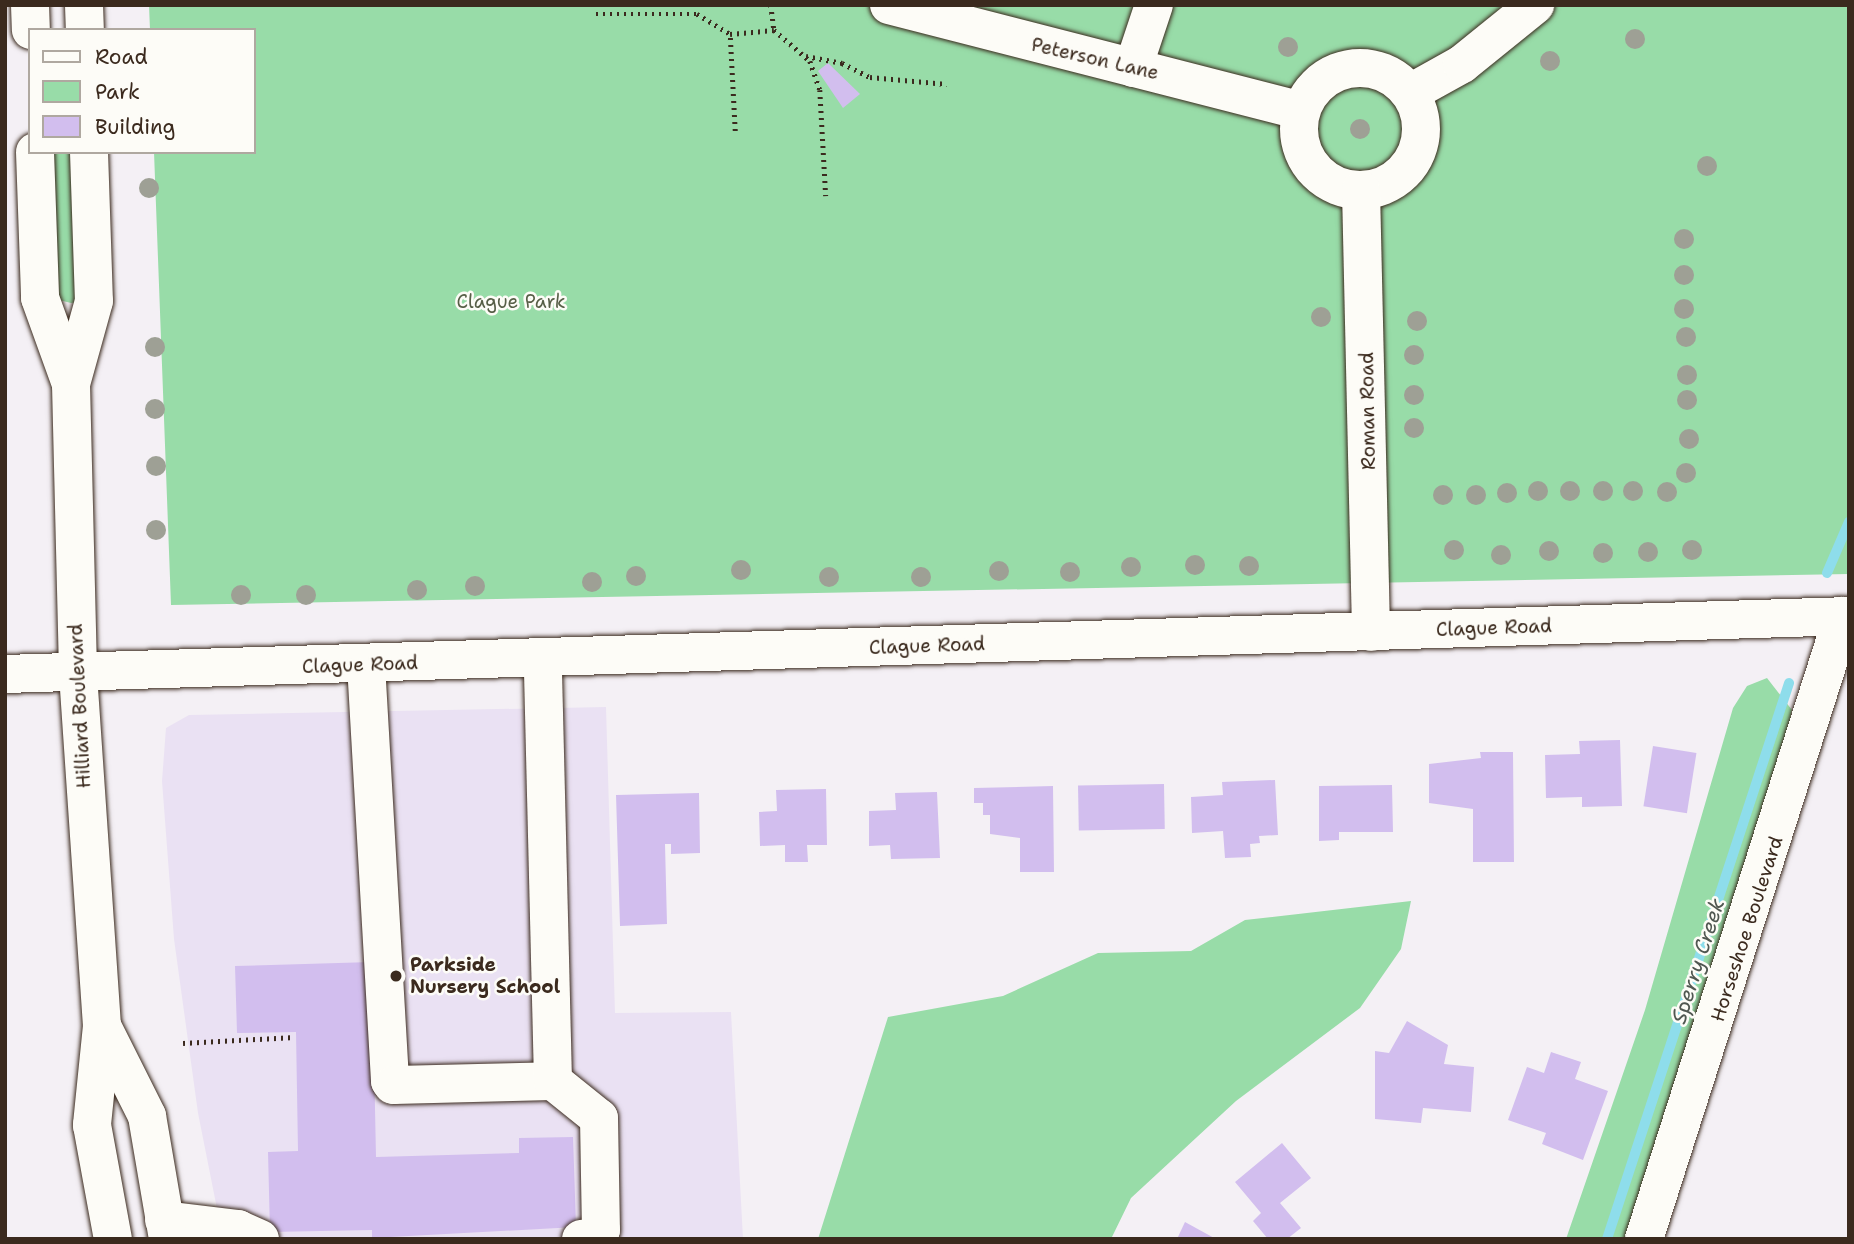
<!DOCTYPE html>
<style>
body{margin:0}
#map{position:relative;width:1854px;height:1244px;overflow:hidden;background:#f4f0f5;font-family:"Shantell Sans",sans-serif}
div>[style]{position:absolute}
[style*='--x']{left:calc(var(--x)*1px);top:calc(var(--y)*1px);width:calc(var(--w)*1px);rotate:calc(var(--a)*1deg)}
.built>*{inset:0;background:#eae1f3}
.green>*{inset:0;background:#98dca8}
.stream>*{height:10px;margin:-5px;padding:0 5px;transform-origin:5px;border-radius:5px;background:#8eddeb}
.building>*{inset:0;background:#d2beee;transform-origin:0 0}
.path>*{height:4.5px;margin-top:-2.25px;transform-origin:0;background:repeating-linear-gradient(90deg,#3b2a1e 0 2px,transparent 0 7px)}
.roads{filter:drop-shadow(0 0 2px #3b2a1e) drop-shadow(0 0 2px #3b2a1e)}
.minor>*{height:38px;margin:-19px;padding:0 19px;transform-origin:19px;border-radius:19px;background:#fdfcf7}
.minor>.ring{margin:-19px;padding:0;box-sizing:content-box;background:none;border:38px solid #fdfcf7;border-radius:50%}
.major>*{height:38px;margin:-19px;padding:0 19px;transform-origin:19px;border-radius:19px;background:#fdfcf7}
.trees>*{width:20px;height:20px;margin:-10px;border-radius:50%;background:#9ea095}
.dots>*{width:19px;height:19px;translate:-50% -50%;box-sizing:border-box;border:4px solid #fdfcf7;border-radius:50%}
span{translate:-50% -50%;white-space:nowrap;text-align:center;line-height:1.15;-webkit-text-stroke:5px #fdfcf7;paint-order:stroke}
.street-label{font-size:19px;color:#3b2a1e}
.park-label{font-size:19px;color:#575f47}
.poi-label{font-size:19px;color:#3b2a1e;font-weight:700}
.left{translate:0 -50%;text-align:left}
.water-label{font-size:21px;color:#505751;font-style:italic}
.frame{position:absolute;inset:0;border:7px solid #3b2a1e;pointer-events:none}
.legend{position:absolute;left:28px;top:28px;width:228px;height:126px;box-sizing:border-box;background:#fdfcf7;border:2px solid #afa8a0;margin:0;padding:9px 12px;list-style:none;font-size:21px;color:#3b2a1e}
.legend li{display:flex;align-items:center;gap:14px;height:35px}
.legend b{width:35px;border:2px solid #afa8a0}
</style>
<div id="map">
<div class="built">
<i style="clip-path:polygon(606px 707px,615px 1013px,731px 1012px,743px 1239px,223px 1239px,198px 1113px,174px 939px,162px 781px,166px 728px,189px 715px)"></i>
</div>
<div class="green">
<i style="clip-path:polygon(149px 5px,1849px 5px,1849px 574px,171px 605px,154px 152px,254px 152px,254px 30px,150px 30px)"></i>
<i style="clip-path:polygon(52px 152px,72px 152px,77px 302px,71px 303px,59px 300px)"></i>
<i style="clip-path:polygon(1767px 678px,1792px 710px,1785px 745px,1627px 1239px,1566px 1239px,1645px 1010px,1733px 708px,1747px 686px)"></i>
<i style="clip-path:polygon(1411px 901px,1401px 949px,1360px 1008px,1236px 1101px,1131px 1198px,1111px 1239px,818px 1239px,888px 1017px,1003px 996px,1098px 953px,1191px 951px,1245px 920px)"></i>
</div>
<div class="stream">
<i style="--x:1827;--y:573;--w:56;--a:-66.7"></i>
<i style="--x:1607;--y:1239;--w:585;--a:-71.87"></i>
</div>
<div class="building">
<i style="clip-path:polygon(828px 63px,860px 94px,843px 108px,818px 71px)"></i>
<i style="clip-path:polygon(1620px 740px,1622px 806px,1582px 807px,1582px 797px,1546px 798px,1545px 755px,1580px 754px,1579px 741px)"></i>
<i style="left:1653px;top:746px;width:44px;height:61px;rotate:9deg"></i>
<i style="clip-path:polygon(1480px 752px,1513px 752px,1514px 862px,1473px 862px,1473px 809px,1429px 803px,1429px 764px,1481px 758px)"></i>
<i style="clip-path:polygon(1275px 780px,1278px 835px,1259px 836px,1260px 843px,1250px 844px,1251px 857px,1225px 858px,1223px 831px,1192px 833px,1191px 797px,1223px 795px,1222px 782px)"></i>
<i style="left:1164px;top:784px;width:45px;height:86px;rotate:89deg"></i>
<i style="clip-path:polygon(1392px 785px,1393px 832px,1339px 832px,1339px 840px,1319px 841px,1319px 786px)"></i>
<i style="clip-path:polygon(1053px 786px,1054px 872px,1020px 872px,1020px 838px,990px 834px,990px 815px,983px 815px,983px 803px,974px 803px,974px 788px)"></i>
<i style="clip-path:polygon(826px 789px,827px 845px,807px 845px,808px 862px,785px 862px,785px 845px,760px 846px,759px 812px,777px 811px,776px 790px)"></i>
<i style="clip-path:polygon(937px 792px,940px 858px,891px 859px,890px 845px,869px 846px,869px 811px,896px 810px,895px 793px)"></i>
<i style="clip-path:polygon(699px 793px,700px 853px,671px 854px,671px 844px,665px 844px,667px 924px,620px 926px,616px 795px)"></i>
<i style="clip-path:polygon(372px 962px,376px 1157px,519px 1153px,519px 1138px,573px 1137px,576px 1227px,372px 1238px,372px 1230px,270px 1232px,268px 1152px,298px 1151px,296px 1032px,237px 1033px,235px 966px)"></i>
<i style="clip-path:polygon(1407px 1021px,1448px 1045px,1444px 1064px,1474px 1067px,1471px 1112px,1423px 1108px,1421px 1123px,1375px 1119px,1375px 1051px,1389px 1053px)"></i>
<i style="clip-path:polygon(1551px 1052px,1581px 1062px,1575px 1079px,1608px 1091px,1583px 1160px,1542px 1144px,1546px 1133px,1508px 1120px,1527px 1067px,1544px 1073px)"></i>
<i style="clip-path:polygon(1282px 1143px,1311px 1178px,1280px 1203px,1301px 1228px,1287px 1239px,1268px 1239px,1253px 1221px,1261px 1213px,1235px 1182px)"></i>
<i style="clip-path:polygon(1185px 1222px,1216px 1239px,1177px 1239px)"></i>
</div>
<div class="path">
<i style="--x:771;--y:5;--w:25;--a:83"></i>
<i style="--x:774;--y:30;--w:48;--a:40.7"></i>
<i style="--x:810;--y:61;--w:31;--a:71"></i>
<i style="--x:820;--y:90;--w:106;--a:86.8"></i>
<i style="--x:596;--y:14;--w:101;--a:0"></i>
<i style="--x:697;--y:14;--w:39;--a:31"></i>
<i style="--x:806;--y:56;--w:37;--a:11"></i>
<i style="--x:842;--y:63;--w:31;--a:27"></i>
<i style="--x:870;--y:77;--w:77;--a:5.2"></i>
<i style="--x:735;--y:131;--w:97;--a:-93"></i>
<i style="--x:730;--y:34;--w:44;--a:-5.2"></i>
<i style="--x:183;--y:1043;--w:112;--a:-3.1"></i>
</div>
<div class="roads">
<div class="minor">
<i style="--x:889;--y:5;--w:425;--a:14.4"></i>
<i class="ring" style="left:1299px;top:68px;width:84px;height:84px"></i>
<i style="--x:1133;--y:68;--w:66;--a:-71.6"></i>
<i style="--x:1410;--y:93;--w:60;--a:-29.1"></i>
<i style="--x:1462;--y:64;--w:94;--a:-38.9"></i>
<i style="--x:1361;--y:190;--w:442;--a:88.7"></i>
<i style="--x:366;--y:664;--w:418;--a:86.7"></i>
<i style="--x:390;--y:1081;--w:5;--a:53"></i>
<i style="--x:393;--y:1085;--w:160;--a:-1.4"></i>
<i style="--x:553;--y:1081;--w:422;--a:-91.4"></i>
<i style="--x:553;--y:1081;--w:59;--a:38.8"></i>
<i style="--x:599;--y:1118;--w:112;--a:89"></i>
<i style="--x:601;--y:1230;--w:11;--a:135"></i>
<i style="--x:593;--y:1238;--w:12;--a:175"></i>
<i style="--x:164;--y:1220;--w:75;--a:6.9"></i>
<i style="--x:238;--y:1229;--w:24;--a:24"></i>
<i style="--x:1644;--y:1239;--w:654;--a:-72.29"></i>
</div>
<div class="major">
<i style="--x:30;--y:5;--w:25;--a:88"></i>
<i style="--x:84;--y:5;--w:25;--a:88"></i>
<i style="--x:35;--y:152;--w:146;--a:88"></i>
<i style="--x:40;--y:298;--w:91;--a:70.2"></i>
<i style="--x:89;--y:152;--w:149;--a:88.1"></i>
<i style="--x:94;--y:301;--w:86;--a:105.5"></i>
<i style="--x:71;--y:384;--w:290;--a:88.6"></i>
<i style="--x:78;--y:674;--w:353;--a:86.1"></i>
<i style="--x:102;--y:1026;--w:100;--a:95.8"></i>
<i style="--x:92;--y:1125;--w:116;--a:79.6"></i>
<i style="--x:5;--y:674;--w:1845;--a:-1.8"></i>
<i style="--x:102;--y:1026;--w:101;--a:63.4"></i>
<i style="--x:147;--y:1116;--w:125;--a:80.3"></i>
</div>
</div>
<div class="trees">
<i style="left:1635px;top:39px"></i>
<i style="left:1288px;top:47px"></i>
<i style="left:1550px;top:61px"></i>
<i style="left:1360px;top:129px"></i>
<i style="left:1707px;top:166px"></i>
<i style="left:149px;top:188px"></i>
<i style="left:1684px;top:239px"></i>
<i style="left:1684px;top:275px"></i>
<i style="left:1684px;top:309px"></i>
<i style="left:1321px;top:317px"></i>
<i style="left:1417px;top:321px"></i>
<i style="left:1686px;top:337px"></i>
<i style="left:155px;top:347px"></i>
<i style="left:1414px;top:355px"></i>
<i style="left:1687px;top:375px"></i>
<i style="left:1414px;top:395px"></i>
<i style="left:1687px;top:400px"></i>
<i style="left:155px;top:409px"></i>
<i style="left:1414px;top:428px"></i>
<i style="left:1689px;top:439px"></i>
<i style="left:156px;top:466px"></i>
<i style="left:1686px;top:473px"></i>
<i style="left:1538px;top:491px"></i>
<i style="left:1570px;top:491px"></i>
<i style="left:1603px;top:491px"></i>
<i style="left:1633px;top:491px"></i>
<i style="left:1667px;top:492px"></i>
<i style="left:1507px;top:493px"></i>
<i style="left:1443px;top:495px"></i>
<i style="left:1476px;top:495px"></i>
<i style="left:156px;top:530px"></i>
<i style="left:1454px;top:550px"></i>
<i style="left:1692px;top:550px"></i>
<i style="left:1549px;top:551px"></i>
<i style="left:1648px;top:552px"></i>
<i style="left:1603px;top:553px"></i>
<i style="left:1501px;top:555px"></i>
<i style="left:1195px;top:565px"></i>
<i style="left:1249px;top:566px"></i>
<i style="left:1131px;top:567px"></i>
<i style="left:741px;top:570px"></i>
<i style="left:999px;top:571px"></i>
<i style="left:1070px;top:572px"></i>
<i style="left:636px;top:576px"></i>
<i style="left:829px;top:577px"></i>
<i style="left:921px;top:577px"></i>
<i style="left:592px;top:582px"></i>
<i style="left:475px;top:586px"></i>
<i style="left:417px;top:590px"></i>
<i style="left:241px;top:595px"></i>
<i style="left:306px;top:595px"></i>
</div>
<div class="dots">
<i style="left:396px;top:976px;background:#3b2a1e"></i>
</div>
<div class="street-label">
<span style="left:1095px;top:59px;rotate:13deg">Peterson Lane</span>
<span style="left:1368px;top:411px;rotate:-91deg">Roman Road</span>
<span style="left:1494px;top:628px;rotate:-2deg">Clague Road</span>
<span style="left:927px;top:646px;rotate:-2deg">Clague Road</span>
<span style="left:360px;top:665px;rotate:-2deg">Clague Road</span>
<span style="left:80px;top:706px;rotate:-93deg">Hilliard Boulevard</span>
<span style="left:1747px;top:929px;rotate:-72deg">Horseshoe Boulevard</span>
</div>
<div class="park-label">
<span style="left:511px;top:302px">Clague Park</span>
</div>
<div class="poi-label">
<span class="left" style="left:410px;top:976px">Parkside<br>Nursery School</span>
</div>
<div class="water-label">
<span style="left:1698px;top:961px;rotate:-72deg">Sperry Creek</span>
</div>
<div class="frame"></div>
<ul class="legend">
<li><b style="height:9px;background:#fdfcf7"></b>Road</li>
<li><b style="height:19px;background:#98dca8"></b>Park</li>
<li><b style="height:19px;background:#d2beee"></b>Building</li>
</ul>
</div>
